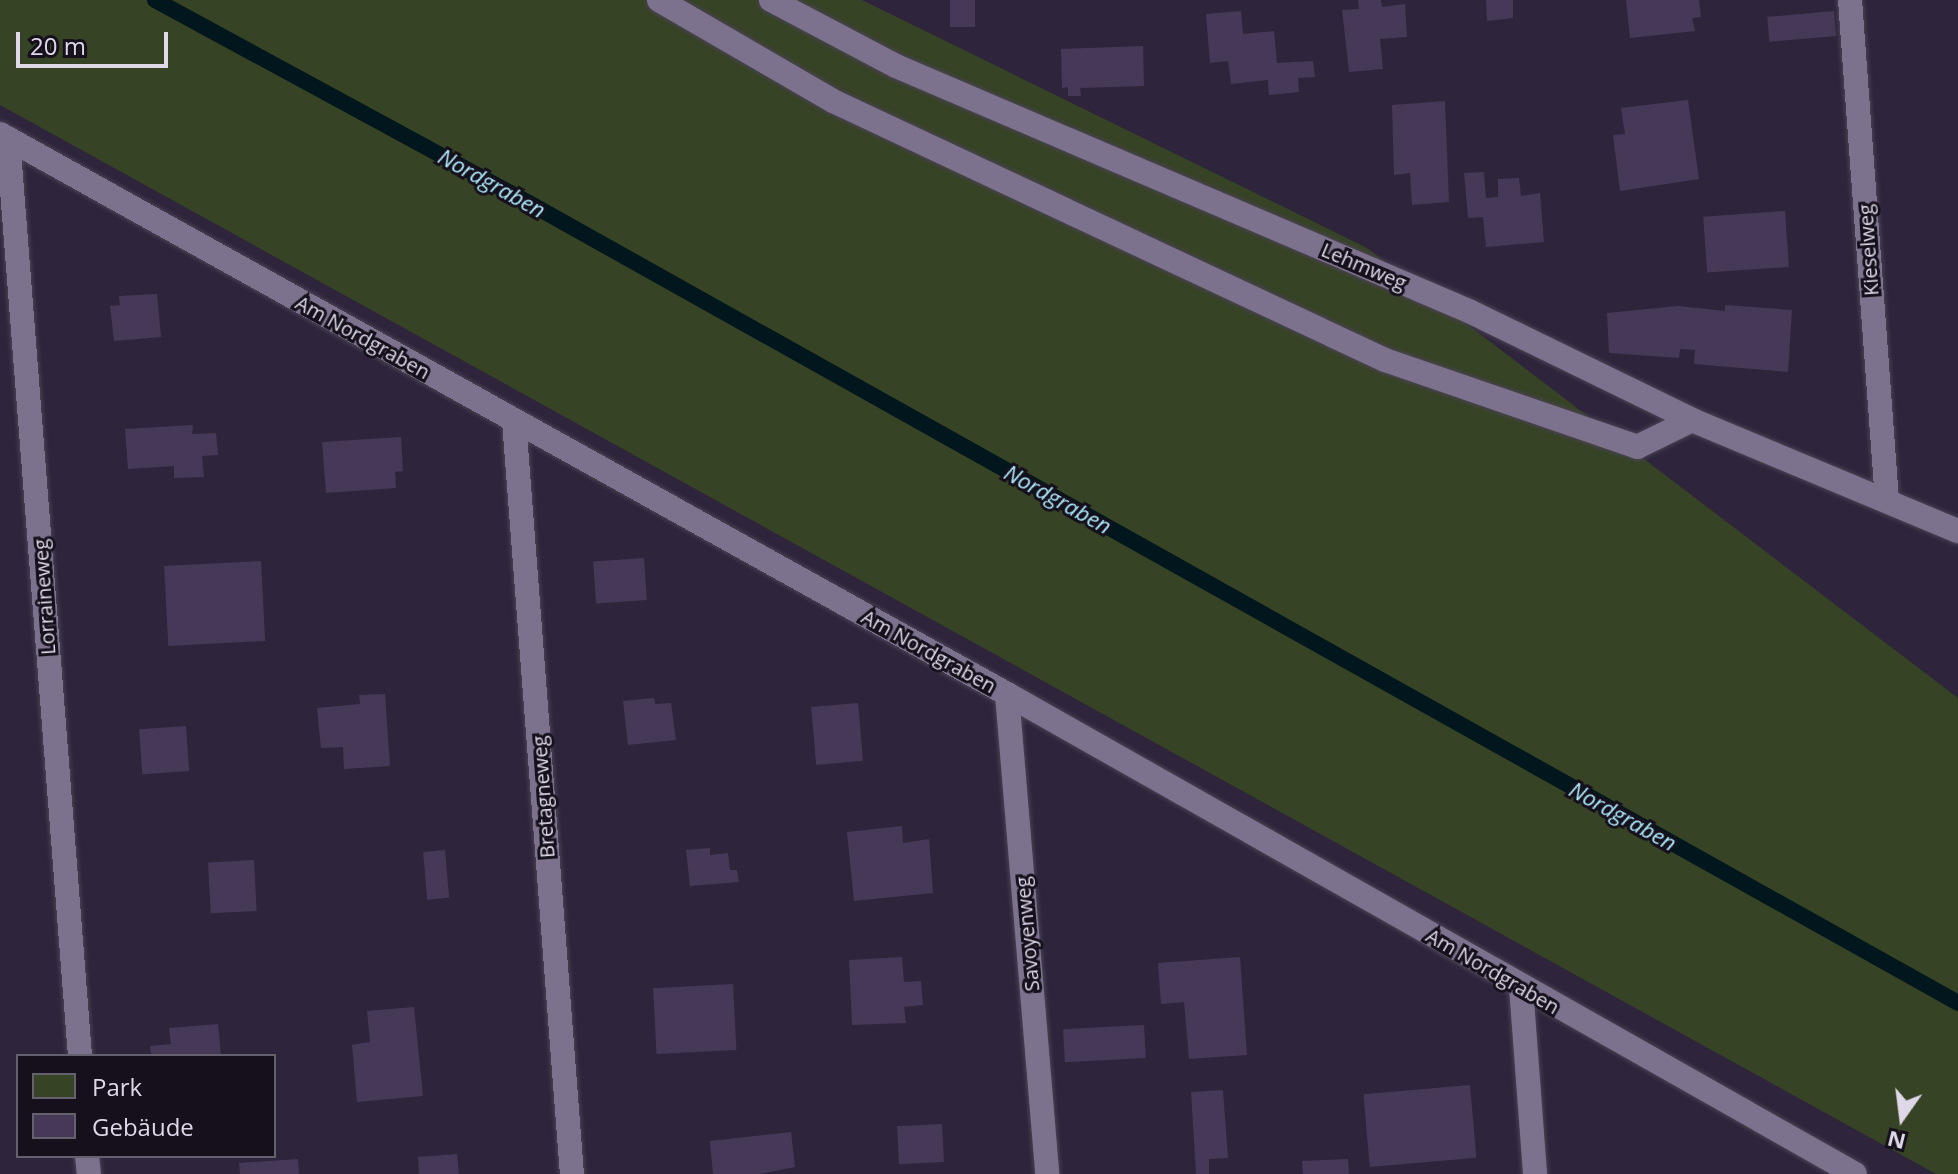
<!DOCTYPE html>
<meta charset="utf-8">
<style>
body{margin:0}
#map{position:relative;width:1958px;height:1174px;overflow:hidden;background:#2e253c;font-family:"Open Sans",sans-serif}
div>[style]{position:absolute}
[style*='--x']{left:calc(var(--x)*1px);top:calc(var(--y)*1px);width:calc(var(--w)*1px);rotate:calc(var(--a)*1deg)}
.green>*{inset:0;background:#364324}
.stream>*{height:16px;margin:-8px;padding:0 8px;transform-origin:8px;border-radius:8px;background:#01171d}
.building>*{inset:0;background:#453957;transform-origin:0 0}
.roads{filter:drop-shadow(0 0 2px #4b4255) drop-shadow(0 0 2px #4b4255)}
.lane>*{height:24px;margin:-12px;padding:0 12px;transform-origin:12px;border-radius:12px;background:#7d728d}
span{translate:-50% -50%;white-space:nowrap;text-align:center;line-height:1.15;-webkit-text-stroke:6px #15101b;paint-order:stroke}
.street-label{font-size:20px;color:#ded8e8}
.water-label{font-size:22px;color:#ace9fc;font-style:italic}
.legend{position:absolute;left:16px;top:1054px;width:260px;height:104px;box-sizing:border-box;background:#15101b;border:2px solid #65606d;margin:0;padding:10px 14px;list-style:none;font-size:24px;color:#ded8e8}
.legend li{display:flex;align-items:center;gap:16px;height:40px}
.legend b{width:40px;border:2px solid #65606d}
.north{position:absolute;left:1862px;top:1078px;width:80px;height:80px;-webkit-text-stroke:6px #15101b;paint-order:stroke;rotate:194deg;font-size:22px;font-weight:700;line-height:32px;text-align:center;color:#ded8e8}
.north::after{content:'';display:block;margin:auto;width:28px;height:36px;background:#ded8e8;clip-path:polygon(50% 0,100% 100%,50% 72%,0 100%)}
.scale{position:absolute;left:16px;top:32px;width:152px;height:36px;box-sizing:border-box;border:4px solid #ded8e8;border-top:0;padding-left:10px;font-size:24px;line-height:28px;white-space:nowrap;color:#ded8e8;-webkit-text-stroke:6px #15101b;paint-order:stroke}
</style>
<div id="map">
<div class="green">
<i style="clip-path:polygon(0 0,862px 0,1367px 248px,1958px 698px,1958px 1174px,1936px 1174px,0 105px)"></i>
</div>
<div class="stream">
<i style="--x:155;--y:0;--w:426;--a:28.5"></i>
<i style="--x:529;--y:203;--w:1638;--a:29.24"></i>
</div>
<div class="building">
<i style="left:950px;top:0;width:25px;height:27px"></i>
<i style="clip-path:polygon(1358px 0,1381px 0,1382px 7px,1405px 4px,1407px 37px,1380px 39px,1383px 69px,1349px 72px,1342px 10px,1359px 9px)"></i>
<i style="clip-path:polygon(1486px 0,1513px 0,1513px 18px,1487px 21px)"></i>
<i style="clip-path:polygon(1626px 0,1699px 0,1701px 17px,1692px 18px,1695px 31px,1630px 38px)"></i>
<i style="clip-path:polygon(1241px 11px,1243px 34px,1274px 31px,1277px 63px,1313px 61px,1315px 77px,1298px 78px,1299px 92px,1269px 95px,1268px 80px,1231px 84px,1228px 61px,1210px 63px,1206px 14px)"></i>
<i style="left:1834px;top:11px;width:25px;height:67px;rotate:85deg"></i>
<i style="clip-path:polygon(1143px 46px,1144px 86px,1080px 88px,1081px 96px,1068px 96px,1068px 87px,1062px 88px,1061px 49px)"></i>
<i style="clip-path:polygon(1688px 100px,1699px 179px,1620px 191px,1613px 135px,1625px 134px,1621px 108px)"></i>
<i style="clip-path:polygon(1445px 101px,1449px 202px,1412px 205px,1410px 173px,1394px 175px,1392px 105px)"></i>
<i style="clip-path:polygon(1484px 172px,1486px 198px,1498px 197px,1498px 179px,1519px 178px,1521px 196px,1540px 193px,1544px 242px,1486px 247px,1483px 217px,1468px 218px,1464px 173px)"></i>
<i style="left:1785px;top:211px;width:56px;height:82px;rotate:86deg"></i>
<i style="clip-path:polygon(157px 294px,161px 337px,114px 341px,110px 306px,120px 305px,119px 296px)"></i>
<i style="clip-path:polygon(1725px 305px,1792px 310px,1788px 372px,1694px 364px,1695px 350px,1680px 349px,1679px 358px,1609px 353px,1607px 313px,1678px 306px,1725px 311px)"></i>
<i style="clip-path:polygon(193px 425px,192px 434px,216px 433px,218px 455px,202px 456px,204px 477px,174px 478px,174px 466px,128px 469px,125px 429px)"></i>
<i style="clip-path:polygon(401px 437px,403px 471px,395px 472px,396px 488px,326px 493px,322px 442px)"></i>
<i style="left:644px;top:558px;width:42px;height:51px;rotate:86deg"></i>
<i style="left:261px;top:561px;width:80px;height:97px;rotate:87deg"></i>
<i style="clip-path:polygon(385px 694px,390px 766px,344px 769px,343px 747px,321px 748px,317px 708px,360px 704px,359px 695px)"></i>
<i style="clip-path:polygon(654px 698px,655px 704px,671px 703px,676px 740px,628px 745px,623px 701px)"></i>
<i style="left:858px;top:703px;width:58px;height:47px;rotate:85deg"></i>
<i style="left:186px;top:726px;width:45px;height:47px;rotate:86deg"></i>
<i style="clip-path:polygon(902px 826px,903px 843px,929px 839px,933px 893px,854px 901px,847px 832px)"></i>
<i style="clip-path:polygon(710px 848px,710px 855px,728px 853px,730px 870px,737px 870px,739px 882px,690px 886px,686px 850px)"></i>
<i style="left:445px;top:850px;width:48px;height:22px;rotate:85deg"></i>
<i style="left:254px;top:860px;width:51px;height:46px;rotate:87deg"></i>
<i style="clip-path:polygon(902px 957px,904px 982px,921px 981px,923px 1005px,904px 1007px,906px 1023px,852px 1025px,849px 960px)"></i>
<i style="clip-path:polygon(1240px 957px,1247px 1055px,1189px 1059px,1184px 1002px,1161px 1004px,1158px 963px)"></i>
<i style="left:733px;top:984px;width:66px;height:80px;rotate:87deg"></i>
<i style="clip-path:polygon(414px 1007px,423px 1096px,357px 1102px,352px 1045px,370px 1042px,367px 1011px)"></i>
<i style="clip-path:polygon(218px 1024px,221px 1056px,151px 1056px,150px 1046px,171px 1044px,169px 1028px)"></i>
<i style="left:1144px;top:1025px;width:33px;height:81px;rotate:87deg"></i>
<i style="left:1470px;top:1085px;width:73px;height:107px;rotate:85deg"></i>
<i style="clip-path:polygon(1223px 1090px,1228px 1158px,1209px 1159px,1209px 1174px,1196px 1174px,1191px 1092px)"></i>
<i style="left:942px;top:1124px;width:38px;height:45px;rotate:87deg"></i>
<i style="clip-path:polygon(791px 1132px,795px 1167px,759px 1174px,713px 1174px,710px 1141px)"></i>
<i style="clip-path:polygon(457px 1154px,459px 1174px,419px 1174px,418px 1157px)"></i>
<i style="clip-path:polygon(298px 1159px,299px 1174px,240px 1174px,239px 1163px)"></i>
<i style="clip-path:polygon(1348px 1159px,1349px 1174px,1303px 1174px,1302px 1161px)"></i>
</div>
<div class="roads">
<div class="lane">
<i style="--x:659;--y:0;--w:201;--a:30.1"></i>
<i style="--x:833;--y:101;--w:610;--a:25.14"></i>
<i style="--x:1385;--y:360;--w:267;--a:19"></i>
<i style="--x:1637;--y:447;--w:61;--a:-26.1"></i>
<i style="--x:771;--y:0;--w:141;--a:27.8"></i>
<i style="--x:896;--y:66;--w:625;--a:23.16"></i>
<i style="--x:1471;--y:312;--w:246;--a:26"></i>
<i style="--x:1692;--y:420;--w:288;--a:22.7"></i>
<i style="--x:1850;--y:0;--w:501;--a:85.77"></i>
<i style="--x:0;--y:134;--w:1152;--a:29.08"></i>
<i style="--x:1007;--y:694;--w:974;--a:29.51"></i>
<i style="--x:8;--y:139;--w:920;--a:85.51"></i>
<i style="--x:514;--y:421;--w:755;--a:85.6"></i>
<i style="--x:1007;--y:694;--w:482;--a:85.2"></i>
<i style="--x:1521;--y:987;--w:188;--a:85.7"></i>
<i style="--x:87;--y:1156;--w:18;--a:84"></i>
</div>
</div>
<div class="street-label">
<span style="left:1868px;top:250px;rotate:-94deg">Kieselweg</span>
<span style="left:1364px;top:266px;rotate:23deg">Lehmweg</span>
<span style="left:363px;top:337px;rotate:29deg">Am Nordgraben</span>
<span style="left:44px;top:597px;rotate:-94deg">Lorraineweg</span>
<span style="left:929px;top:651px;rotate:29deg">Am Nordgraben</span>
<span style="left:543px;top:797px;rotate:-94deg">Bretagneweg</span>
<span style="left:1027px;top:934px;rotate:-95deg">Savoyenweg</span>
<span style="left:1493px;top:971px;rotate:30deg">Am Nordgraben</span>
</div>
<div class="water-label">
<span style="left:492px;top:183px;rotate:29deg">Nordgraben</span>
<span style="left:1058px;top:499px;rotate:29deg">Nordgraben</span>
<span style="left:1623px;top:816px;rotate:29deg">Nordgraben</span>
</div>
<ul class="legend">
<li><b style="height:22px;background:#364324"></b>Park</li>
<li><b style="height:22px;background:#453957"></b>Gebäude</li>
</ul>
<div class="north">N</div>
<div class="scale">20 m</div>
</div>
